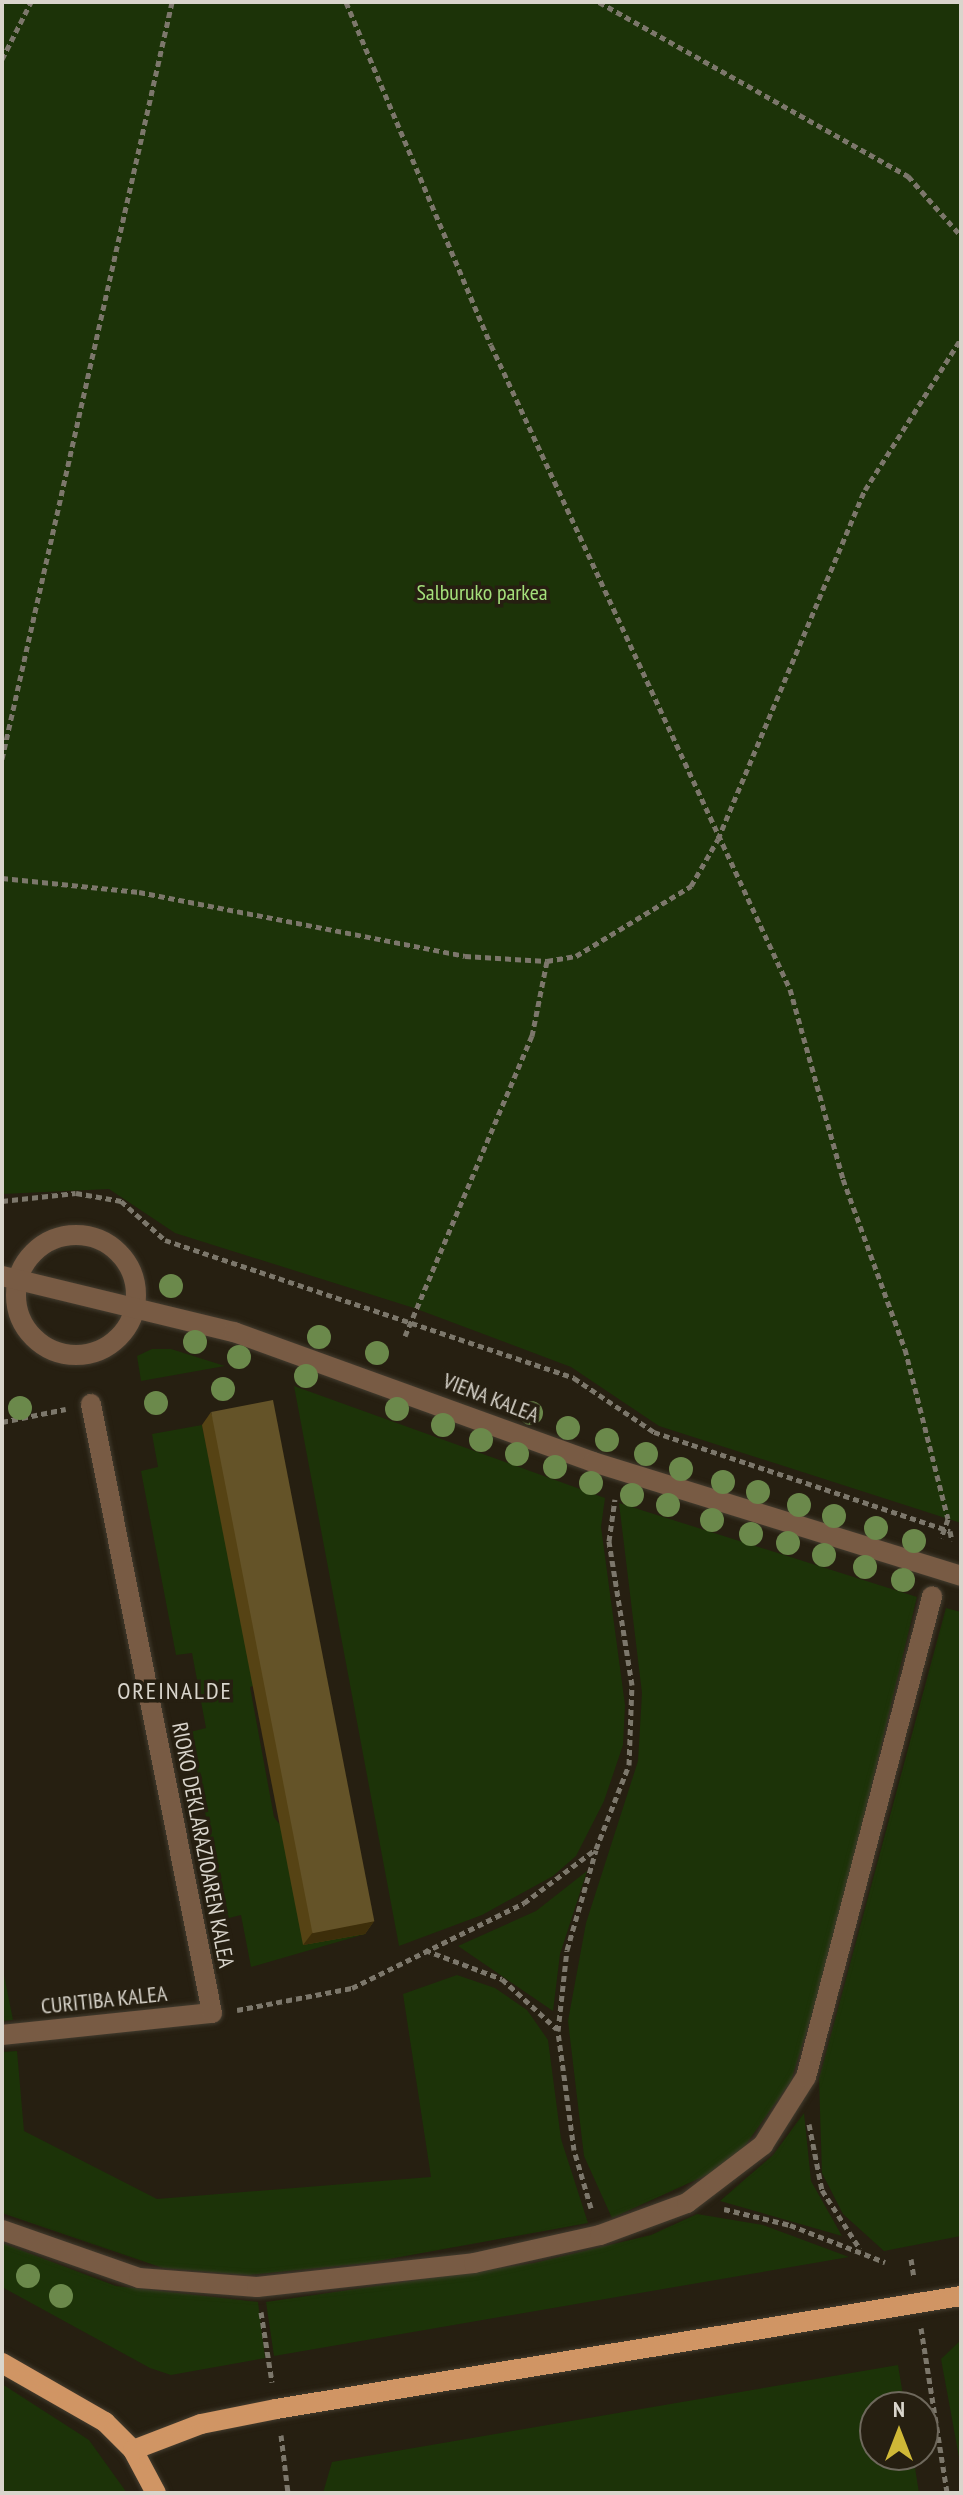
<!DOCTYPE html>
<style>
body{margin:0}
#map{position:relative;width:963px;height:2495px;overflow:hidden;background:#261f11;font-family:"PT Sans Narrow",sans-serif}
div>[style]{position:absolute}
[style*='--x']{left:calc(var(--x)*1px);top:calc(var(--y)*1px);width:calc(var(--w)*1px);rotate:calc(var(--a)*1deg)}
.green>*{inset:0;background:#1c3308}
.path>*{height:5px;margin-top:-2.5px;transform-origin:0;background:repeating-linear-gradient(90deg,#7c776b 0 6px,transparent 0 10px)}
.roads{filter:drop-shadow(0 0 2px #433c2f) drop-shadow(0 0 2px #433c2f)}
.minor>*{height:20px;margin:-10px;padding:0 10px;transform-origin:10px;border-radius:10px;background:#785b44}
.minor>.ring{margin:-10px;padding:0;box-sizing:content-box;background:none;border:20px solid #785b44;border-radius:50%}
.major>*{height:20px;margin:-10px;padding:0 10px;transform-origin:10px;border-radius:10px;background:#d09564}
.trees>*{width:24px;height:24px;margin:-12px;border-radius:50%;background:#6b894b}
.wall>*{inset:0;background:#564314}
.shaded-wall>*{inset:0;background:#3d2e0a}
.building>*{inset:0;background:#645328;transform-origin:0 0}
span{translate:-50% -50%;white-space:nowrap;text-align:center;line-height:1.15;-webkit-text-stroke:7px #261f11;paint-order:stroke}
.park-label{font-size:22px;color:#a4df7b}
.street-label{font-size:22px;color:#d9d5cc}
.neighbourhood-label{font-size:24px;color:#d9d5cc;letter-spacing:2px}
.frame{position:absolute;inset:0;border:4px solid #d9d5cc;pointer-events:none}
.north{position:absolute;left:859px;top:2391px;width:80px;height:80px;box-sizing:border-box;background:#261f11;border:2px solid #6e685c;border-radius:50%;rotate:0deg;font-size:22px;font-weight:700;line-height:32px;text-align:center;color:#d9d5cc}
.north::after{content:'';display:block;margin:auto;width:28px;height:36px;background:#cfb837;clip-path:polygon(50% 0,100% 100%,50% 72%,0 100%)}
</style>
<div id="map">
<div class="green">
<i style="clip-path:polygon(2px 2px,961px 2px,961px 1523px,659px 1426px,571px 1367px,414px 1308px,175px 1233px,109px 1189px,2px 1194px)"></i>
<i style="clip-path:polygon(152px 1349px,171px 1349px,225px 1366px,141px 1381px,137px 1356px)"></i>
<i style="clip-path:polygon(294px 1386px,605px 1498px,601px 1527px,625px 1705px,623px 1745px,604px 1801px,576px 1856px,553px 1876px,482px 1915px,399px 1946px)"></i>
<i style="clip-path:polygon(202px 1425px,256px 1685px,250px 1687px,274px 1817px,365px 1934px,251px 1967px,241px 1915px,225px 1919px,190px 1732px,206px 1728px,192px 1653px,176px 1655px,141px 1471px,158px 1467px,152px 1434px)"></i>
<i style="clip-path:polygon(619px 1503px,917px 1597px,831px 1953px,791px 2081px,744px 2147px,711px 2173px,612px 2218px,584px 2156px,568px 2021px,586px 1923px,638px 1761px,642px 1693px)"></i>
<i style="clip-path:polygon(946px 1608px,961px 1612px,961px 2236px,884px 2251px,843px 2214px,822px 2173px,819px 2079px)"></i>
<i style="clip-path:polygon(587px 1871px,560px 1954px,553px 2011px,458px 1946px,536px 1911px)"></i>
<i style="clip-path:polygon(2px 1965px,13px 2020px,2px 2021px)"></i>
<i style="clip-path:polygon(457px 1975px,495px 1988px,527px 2010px,548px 2040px,561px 2139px,588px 2223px,367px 2263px,248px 2275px,163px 2268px,2px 2213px,2px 2052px,17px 2051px,24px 2131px,157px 2199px,431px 2177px,403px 1994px)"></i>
<i style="clip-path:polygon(804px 2113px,811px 2181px,842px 2236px,720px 2201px,773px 2155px)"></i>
<i style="clip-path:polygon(697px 2214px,763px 2225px,849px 2257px,274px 2356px,266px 2302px,534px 2263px,651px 2235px)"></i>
<i style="clip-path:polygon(2px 2243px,116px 2286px,258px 2302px,265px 2358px,171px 2375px,150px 2368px,2px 2287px)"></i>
<i style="clip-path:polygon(961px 2340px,961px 2468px,941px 2359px)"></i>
<i style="clip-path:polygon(898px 2365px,905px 2407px,875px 2407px,875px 2455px,913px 2455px,919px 2493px,323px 2493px,332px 2462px)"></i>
<i style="clip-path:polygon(2px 2384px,89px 2440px,127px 2493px,2px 2493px)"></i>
</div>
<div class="path">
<i style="--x:346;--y:2;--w:372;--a:67.1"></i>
<i style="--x:491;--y:345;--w:710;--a:65.1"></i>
<i style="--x:790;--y:989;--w:197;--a:74.4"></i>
<i style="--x:843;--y:1179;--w:181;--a:70"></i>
<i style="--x:905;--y:1349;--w:175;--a:75.8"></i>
<i style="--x:948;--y:1519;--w:20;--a:110"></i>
<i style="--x:599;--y:2;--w:355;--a:29.4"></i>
<i style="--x:908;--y:176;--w:80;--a:48.5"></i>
<i style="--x:2;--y:59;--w:64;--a:-63"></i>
<i style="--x:2;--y:759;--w:776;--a:-77.34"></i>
<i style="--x:2;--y:878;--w:138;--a:5.8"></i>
<i style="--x:139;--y:892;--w:332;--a:11.1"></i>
<i style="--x:465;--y:956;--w:82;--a:3.5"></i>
<i style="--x:2;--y:1201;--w:74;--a:-6.2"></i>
<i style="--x:76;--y:1193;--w:46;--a:10.1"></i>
<i style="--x:121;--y:1201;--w:59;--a:41.6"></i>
<i style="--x:165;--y:1240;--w:432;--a:18.6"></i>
<i style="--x:574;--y:1378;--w:97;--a:34"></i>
<i style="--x:654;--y:1432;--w:312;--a:18.5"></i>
<i style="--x:950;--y:1531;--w:10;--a:79"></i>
<i style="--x:405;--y:1336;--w:326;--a:-67.1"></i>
<i style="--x:532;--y:1036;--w:76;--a:-78.7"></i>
<i style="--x:547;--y:961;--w:29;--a:-10"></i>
<i style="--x:576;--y:956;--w:135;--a:-31.3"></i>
<i style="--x:691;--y:886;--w:54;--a:-60.1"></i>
<i style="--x:718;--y:839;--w:379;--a:-67.2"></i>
<i style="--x:865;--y:490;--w:179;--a:-57.6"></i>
<i style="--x:2;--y:1422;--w:65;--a:-11.5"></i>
<i style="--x:425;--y:1950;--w:82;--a:20.6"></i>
<i style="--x:502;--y:1979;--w:74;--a:42.3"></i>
<i style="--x:237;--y:2010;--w:117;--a:-10.8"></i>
<i style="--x:352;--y:1988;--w:192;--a:-26.3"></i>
<i style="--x:524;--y:1903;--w:90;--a:-36.9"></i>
<i style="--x:596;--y:1849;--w:90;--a:-68.6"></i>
<i style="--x:629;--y:1765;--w:80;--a:-87.9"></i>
<i style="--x:632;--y:1685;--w:146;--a:-99.1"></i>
<i style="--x:609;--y:1541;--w:42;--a:-81.9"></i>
<i style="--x:809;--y:2124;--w:67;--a:78.9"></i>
<i style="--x:822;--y:2190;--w:70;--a:57.2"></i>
<i style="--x:591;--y:2208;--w:60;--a:-106.3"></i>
<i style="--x:574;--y:2150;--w:120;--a:-97.7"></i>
<i style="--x:558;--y:2031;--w:81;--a:-83.7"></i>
<i style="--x:567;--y:1950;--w:104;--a:-73.8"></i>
<i style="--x:724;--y:2209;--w:68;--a:13.6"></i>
<i style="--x:790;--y:2225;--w:102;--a:21.3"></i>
<i style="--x:911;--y:2259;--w:19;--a:81"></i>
<i style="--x:261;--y:2312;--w:71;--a:81.1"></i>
<i style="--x:921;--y:2328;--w:167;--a:81"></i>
<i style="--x:281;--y:2435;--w:58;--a:83.1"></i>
</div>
<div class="roads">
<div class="minor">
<i class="ring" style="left:16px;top:1235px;width:100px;height:100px"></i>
<i style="--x:2;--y:1276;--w:239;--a:13.6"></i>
<i style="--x:234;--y:1332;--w:382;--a:19.9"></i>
<i style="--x:593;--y:1462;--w:385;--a:17.2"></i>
<i style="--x:2;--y:2035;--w:211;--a:-6"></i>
<i style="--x:212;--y:2013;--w:621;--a:-101.24"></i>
<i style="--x:2;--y:2230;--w:145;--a:19.3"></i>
<i style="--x:139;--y:2278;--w:118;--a:4.4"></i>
<i style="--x:257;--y:2287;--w:218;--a:-6.3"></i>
<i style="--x:474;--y:2263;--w:129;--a:-12.5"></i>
<i style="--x:600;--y:2235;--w:93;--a:-20.2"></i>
<i style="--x:687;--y:2203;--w:96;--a:-37.3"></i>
<i style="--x:763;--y:2145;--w:80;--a:-57.7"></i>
<i style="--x:806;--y:2077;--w:497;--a:-75.3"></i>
</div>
<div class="major">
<i style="--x:2;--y:2363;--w:119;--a:29.8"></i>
<i style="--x:105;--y:2422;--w:40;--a:45"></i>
<i style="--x:133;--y:2450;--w:49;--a:61.9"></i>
<i style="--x:133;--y:2450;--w:73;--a:-20.9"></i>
<i style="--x:201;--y:2424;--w:76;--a:-11.3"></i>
<i style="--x:276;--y:2409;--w:694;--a:-9.37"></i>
</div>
</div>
<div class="trees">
<i style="left:171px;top:1286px"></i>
<i style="left:319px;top:1337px"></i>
<i style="left:195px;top:1342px"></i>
<i style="left:377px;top:1353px"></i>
<i style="left:239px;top:1357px"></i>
<i style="left:306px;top:1376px"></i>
<i style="left:223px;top:1389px"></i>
<i style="left:156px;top:1403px"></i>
<i style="left:20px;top:1408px"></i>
<i style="left:397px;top:1409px"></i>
<i style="left:531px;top:1413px"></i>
<i style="left:443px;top:1425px"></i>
<i style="left:568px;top:1428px"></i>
<i style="left:481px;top:1440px"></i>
<i style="left:607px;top:1440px"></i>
<i style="left:517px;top:1454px"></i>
<i style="left:646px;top:1454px"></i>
<i style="left:555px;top:1467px"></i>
<i style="left:681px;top:1469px"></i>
<i style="left:723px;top:1482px"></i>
<i style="left:591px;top:1483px"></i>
<i style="left:758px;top:1492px"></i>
<i style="left:632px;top:1495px"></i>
<i style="left:668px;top:1505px"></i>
<i style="left:799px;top:1505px"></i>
<i style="left:834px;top:1516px"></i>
<i style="left:712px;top:1520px"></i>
<i style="left:876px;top:1528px"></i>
<i style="left:751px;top:1534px"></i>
<i style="left:914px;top:1541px"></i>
<i style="left:788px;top:1543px"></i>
<i style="left:824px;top:1555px"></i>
<i style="left:865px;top:1567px"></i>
<i style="left:903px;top:1580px"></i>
<i style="left:28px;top:2276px"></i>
<i style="left:61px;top:2296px"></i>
</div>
<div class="wall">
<i style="clip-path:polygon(211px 1412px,374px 1921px,365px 1934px,303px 1945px,202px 1425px)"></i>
</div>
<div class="shaded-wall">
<i style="clip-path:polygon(374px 1921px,365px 1934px,303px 1945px,313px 1932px)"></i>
</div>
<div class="building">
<i style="left:273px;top:1400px;width:531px;height:63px;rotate:79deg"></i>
</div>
<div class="park-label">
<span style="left:482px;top:593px">Salburuko parkea</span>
</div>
<div class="street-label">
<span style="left:491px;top:1398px;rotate:21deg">VIENA KALEA</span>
<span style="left:203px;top:1845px;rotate:79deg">RIOKO DEKLARAZIOAREN KALEA</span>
<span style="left:104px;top:2000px;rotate:-6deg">CURITIBA KALEA</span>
</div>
<div class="neighbourhood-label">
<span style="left:175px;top:1691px">OREINALDE</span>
</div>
<div class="frame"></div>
<div class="north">N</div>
</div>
